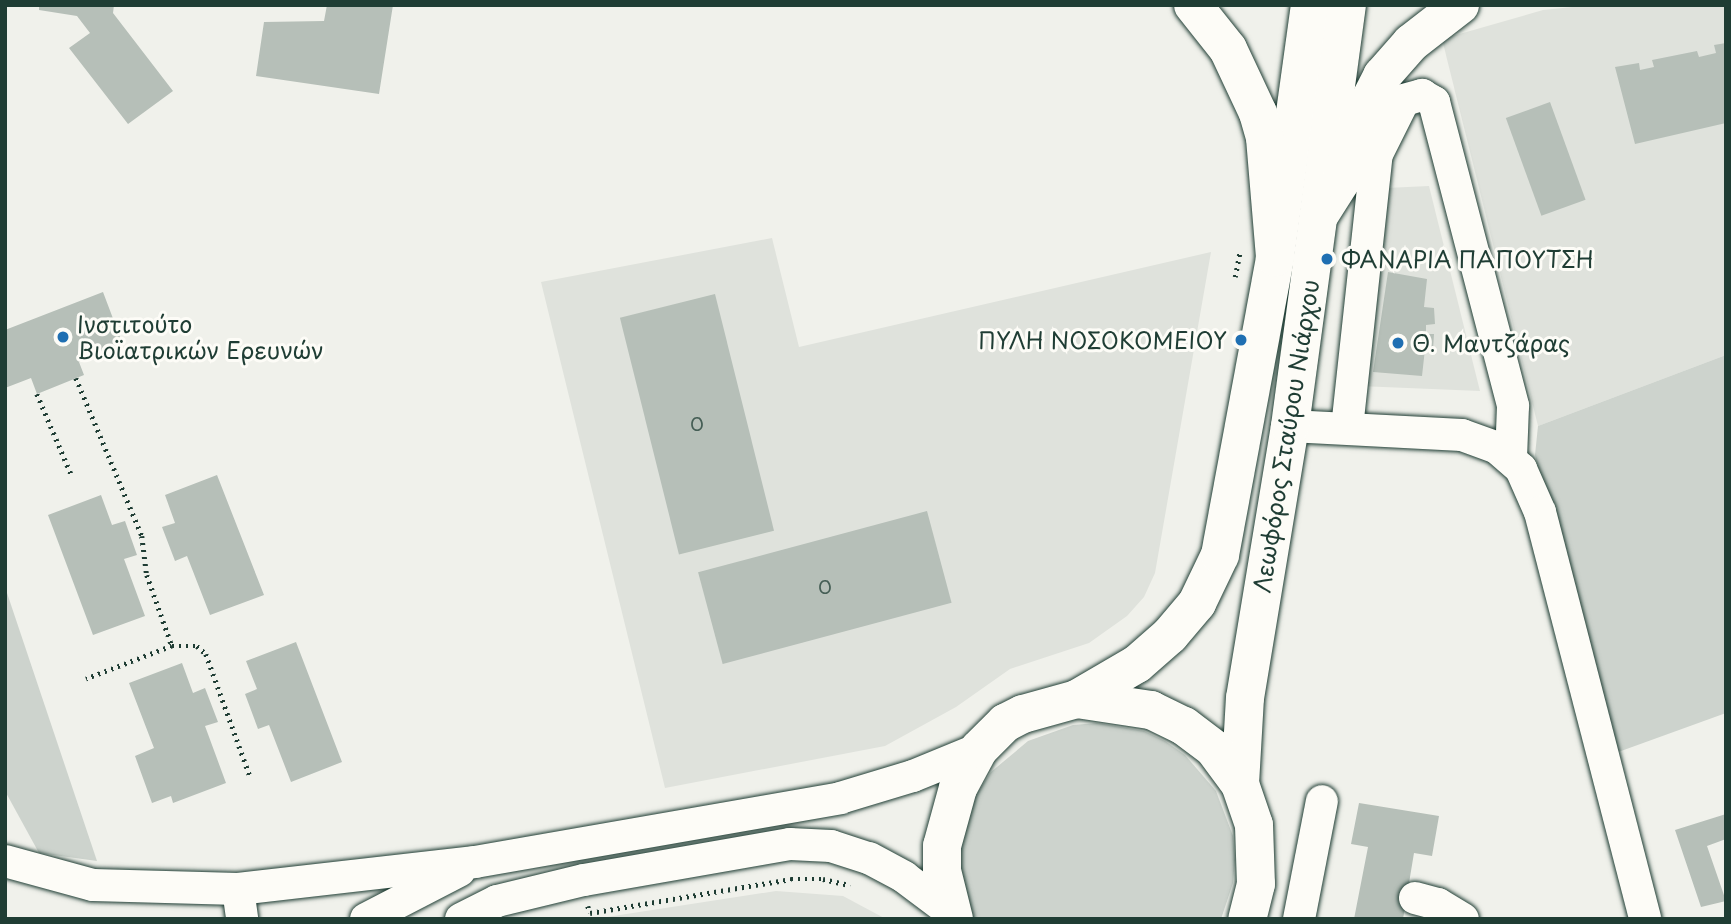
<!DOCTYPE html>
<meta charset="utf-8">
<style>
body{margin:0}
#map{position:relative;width:1731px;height:924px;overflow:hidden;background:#f0f1eb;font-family:"Playpen Sans",sans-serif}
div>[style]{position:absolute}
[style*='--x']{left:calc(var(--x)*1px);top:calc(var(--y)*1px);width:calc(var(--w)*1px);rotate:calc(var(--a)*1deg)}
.built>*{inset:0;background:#dfe2dc}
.green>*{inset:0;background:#cdd3cd}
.building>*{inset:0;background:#b6bfb8;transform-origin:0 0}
.path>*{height:4.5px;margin-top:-2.25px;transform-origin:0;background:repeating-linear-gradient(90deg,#1f3d34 0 2px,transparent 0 7px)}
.roads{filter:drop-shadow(0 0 2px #1f3d34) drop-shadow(0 0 2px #1f3d34)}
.minor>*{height:32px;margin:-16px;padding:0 16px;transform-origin:16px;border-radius:16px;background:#fdfcf7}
.major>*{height:38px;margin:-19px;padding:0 19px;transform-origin:19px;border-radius:19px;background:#fdfcf7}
.highway>*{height:38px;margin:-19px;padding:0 19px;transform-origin:19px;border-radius:19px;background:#fdfcf7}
.dots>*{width:19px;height:19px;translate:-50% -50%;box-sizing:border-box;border:4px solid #fdfcf7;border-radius:50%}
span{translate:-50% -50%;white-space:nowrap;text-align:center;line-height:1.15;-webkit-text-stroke:6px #fdfcf7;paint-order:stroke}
.number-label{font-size:19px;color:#455e55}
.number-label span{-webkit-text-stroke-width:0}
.poi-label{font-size:23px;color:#1f3d34}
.left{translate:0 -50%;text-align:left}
.right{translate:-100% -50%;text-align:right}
.street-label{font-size:23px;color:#1f3d34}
.frame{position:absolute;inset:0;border:7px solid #1f3d34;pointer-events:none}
</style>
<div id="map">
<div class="built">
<i style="clip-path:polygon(1592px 5px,1726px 5px,1726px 355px,1538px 426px,1442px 39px,1543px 10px)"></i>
<i style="clip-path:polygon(1429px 186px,1480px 391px,1359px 386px,1386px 188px)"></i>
<i style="clip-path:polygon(772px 238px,799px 347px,1211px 252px,1155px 573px,1144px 597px,1127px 616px,1089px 643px,1010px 669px,956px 707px,885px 746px,665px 788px,541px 282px)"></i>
<i style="clip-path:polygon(776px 891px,843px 896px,886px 919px,594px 919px)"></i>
</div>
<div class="green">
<i style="clip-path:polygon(1726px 355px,1726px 713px,1610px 755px,1535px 455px,1538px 426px)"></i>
<i style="clip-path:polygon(5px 587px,97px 861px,39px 853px,5px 791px)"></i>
<i style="clip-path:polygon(1097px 723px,1144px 731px,1165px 741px,1185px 755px,1216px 791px,1233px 836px,1235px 860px,1233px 883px,1221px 919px,973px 919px,959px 860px,967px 814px,978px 792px,991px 772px,1028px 741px,1073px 725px)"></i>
</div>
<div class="building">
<i style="clip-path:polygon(39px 5px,114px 5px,113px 13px,173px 91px,128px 124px,69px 48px,90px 33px,77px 16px,39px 10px)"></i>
<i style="clip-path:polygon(327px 5px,393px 5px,379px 94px,256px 76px,264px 22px,324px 21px)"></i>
<i style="clip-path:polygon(1726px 43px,1726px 123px,1635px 144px,1615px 67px,1639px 63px,1640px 70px,1654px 67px,1652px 60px,1697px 51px,1699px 57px,1716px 53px,1714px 45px)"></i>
<i style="left:1550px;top:102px;width:104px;height:47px;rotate:70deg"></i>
<i style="clip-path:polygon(1388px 272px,1427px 279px,1424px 307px,1434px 308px,1435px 324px,1426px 325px,1426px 334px,1434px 334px,1433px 350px,1425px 349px,1422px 376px,1373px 372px)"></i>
<i style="clip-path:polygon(103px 292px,123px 345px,79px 362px,84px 375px,37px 394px,31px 378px,5px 388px,5px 330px)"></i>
<i style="left:715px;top:294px;width:244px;height:98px;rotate:76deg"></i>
<i style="clip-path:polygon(217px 475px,264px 595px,210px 615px,187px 556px,175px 561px,162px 527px,175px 523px,165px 495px)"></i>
<i style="clip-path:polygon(101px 495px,112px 525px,125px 521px,137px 555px,124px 559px,145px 616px,93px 635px,48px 515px)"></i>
<i style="left:927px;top:511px;width:95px;height:237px;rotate:75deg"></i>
<i style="clip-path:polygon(296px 642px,342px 762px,291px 782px,269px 725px,258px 729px,245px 694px,257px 689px,246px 661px)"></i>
<i style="clip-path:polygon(182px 663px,193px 693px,205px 688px,218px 722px,205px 726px,226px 783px,173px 803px,171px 796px,152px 803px,135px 756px,154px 748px,129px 683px)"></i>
<i style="clip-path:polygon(1359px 803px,1439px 816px,1432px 856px,1414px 853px,1403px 919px,1354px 919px,1368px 847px,1351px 844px)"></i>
<i style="clip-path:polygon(1726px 814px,1726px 839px,1707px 846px,1726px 901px,1701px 907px,1675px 830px)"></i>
</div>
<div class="path">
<i style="--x:1235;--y:277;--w:26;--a:-79"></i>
<i style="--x:76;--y:378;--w:171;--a:67.3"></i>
<i style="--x:142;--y:536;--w:39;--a:83"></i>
<i style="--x:147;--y:575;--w:75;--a:70.6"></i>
<i style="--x:172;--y:646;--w:92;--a:159"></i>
<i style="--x:37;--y:394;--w:89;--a:66.9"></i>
<i style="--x:172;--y:646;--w:25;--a:0"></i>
<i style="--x:197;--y:646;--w:12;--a:42"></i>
<i style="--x:206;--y:654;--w:130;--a:70.2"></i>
<i style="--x:588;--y:906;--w:7;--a:74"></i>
<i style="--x:590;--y:913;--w:204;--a:-9.6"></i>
<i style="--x:791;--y:879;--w:32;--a:0"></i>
<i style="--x:823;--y:879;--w:28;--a:13"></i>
</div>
<div class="roads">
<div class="minor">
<i style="--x:1290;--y:426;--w:172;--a:3"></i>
<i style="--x:1462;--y:435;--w:37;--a:20"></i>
<i style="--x:1497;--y:448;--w:32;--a:41"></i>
<i style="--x:1521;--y:469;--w:47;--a:66.2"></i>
<i style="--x:1540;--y:512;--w:420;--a:75.5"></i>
<i style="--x:1347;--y:428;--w:276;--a:-83.8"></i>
<i style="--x:1377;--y:154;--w:60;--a:-63.4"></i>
<i style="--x:1404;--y:100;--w:19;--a:-16"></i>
<i style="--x:1422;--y:95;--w:14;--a:30"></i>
<i style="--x:1434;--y:102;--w:314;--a:75.4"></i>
<i style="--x:1513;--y:406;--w:53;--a:92.2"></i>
<i style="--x:5;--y:861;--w:91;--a:15.3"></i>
<i style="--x:93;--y:885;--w:145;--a:1.6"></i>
<i style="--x:238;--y:889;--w:239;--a:-6.5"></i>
<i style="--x:475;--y:862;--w:371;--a:-9.9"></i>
<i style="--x:840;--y:798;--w:76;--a:-16.8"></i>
<i style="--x:913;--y:776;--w:71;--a:-22.2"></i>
<i style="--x:238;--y:889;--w:30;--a:82"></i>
<i style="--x:1415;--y:898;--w:24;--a:15"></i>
<i style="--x:1438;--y:904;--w:29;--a:31"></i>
<i style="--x:366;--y:919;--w:105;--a:-27.3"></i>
<i style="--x:461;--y:919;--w:40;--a:-26.6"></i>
<i style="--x:497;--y:901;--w:89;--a:-13.6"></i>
<i style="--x:584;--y:880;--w:209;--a:-9.9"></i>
<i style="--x:790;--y:844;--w:41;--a:2.8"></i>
<i style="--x:831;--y:846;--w:40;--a:18"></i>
<i style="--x:869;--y:858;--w:40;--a:28"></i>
<i style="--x:904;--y:877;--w:60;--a:36.9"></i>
<i style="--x:1299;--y:919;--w:120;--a:-79"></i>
</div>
<div class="major">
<i style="--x:1077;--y:699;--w:69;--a:-30.3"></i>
<i style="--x:1137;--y:664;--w:44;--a:-41.3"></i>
<i style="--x:1170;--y:635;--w:42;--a:-49.8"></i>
<i style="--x:1197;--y:603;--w:53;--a:-64.4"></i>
<i style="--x:1220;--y:555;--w:303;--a:-79.5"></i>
<i style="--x:1275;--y:257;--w:254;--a:-82.1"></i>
<i style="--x:1240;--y:784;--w:86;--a:-86.7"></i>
<i style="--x:1245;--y:698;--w:276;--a:-80.6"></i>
<i style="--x:1290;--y:426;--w:425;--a:-82.3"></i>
<i style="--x:954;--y:919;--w:49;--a:-104"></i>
<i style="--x:942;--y:871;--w:25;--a:-90"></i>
<i style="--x:942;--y:846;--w:60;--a:-74.6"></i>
<i style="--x:958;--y:788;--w:44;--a:-61.7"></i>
<i style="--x:979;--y:749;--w:37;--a:-45"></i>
<i style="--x:1005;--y:723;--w:20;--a:-27"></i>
<i style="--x:1023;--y:714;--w:56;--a:-15.5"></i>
<i style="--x:1077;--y:699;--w:75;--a:8.5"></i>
<i style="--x:1151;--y:710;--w:37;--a:26"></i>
<i style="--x:1184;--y:726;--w:38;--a:37"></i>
<i style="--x:1214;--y:749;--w:44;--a:53.4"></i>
<i style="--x:1240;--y:784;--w:43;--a:71.1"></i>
<i style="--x:1254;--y:825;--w:59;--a:88.1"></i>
<i style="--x:1256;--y:884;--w:36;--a:104"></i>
</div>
<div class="highway">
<i style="--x:1193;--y:5;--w:56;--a:51.5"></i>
<i style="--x:1228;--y:49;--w:71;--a:64.9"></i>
<i style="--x:1258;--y:113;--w:26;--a:74"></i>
<i style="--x:1265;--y:138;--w:119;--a:85.2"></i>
<i style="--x:1319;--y:216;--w:41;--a:-57.8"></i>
<i style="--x:1341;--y:181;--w:60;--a:-73.7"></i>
<i style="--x:1358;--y:123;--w:53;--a:-62.9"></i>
<i style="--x:1382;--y:76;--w:44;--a:-48.7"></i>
<i style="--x:1411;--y:43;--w:62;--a:-37.8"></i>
</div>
</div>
<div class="dots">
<i style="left:1327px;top:259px;background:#1f6fb2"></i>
<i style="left:63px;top:337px;background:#1f6fb2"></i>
<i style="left:1241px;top:340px;background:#1f6fb2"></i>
<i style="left:1398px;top:343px;background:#1f6fb2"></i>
</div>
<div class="number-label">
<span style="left:697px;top:424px">0</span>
<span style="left:825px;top:587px">0</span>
</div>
<div class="poi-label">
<span class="left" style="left:1341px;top:259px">ΦΑΝΑΡΙΑ ΠΑΠΟΥΤΣΗ</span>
<span class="left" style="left:77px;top:337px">Ινστιτούτο<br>Βιοϊατρικών Ερευνών</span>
<span class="right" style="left:1227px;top:340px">ΠΥΛΗ ΝΟΣΟΚΟΜΕΙΟΥ</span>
<span class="left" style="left:1412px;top:343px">Θ. Μαντζάρας</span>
</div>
<div class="street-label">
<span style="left:1286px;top:436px;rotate:-81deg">Λεωφόρος Σταύρου Νιάρχου</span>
</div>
<div class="frame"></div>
</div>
